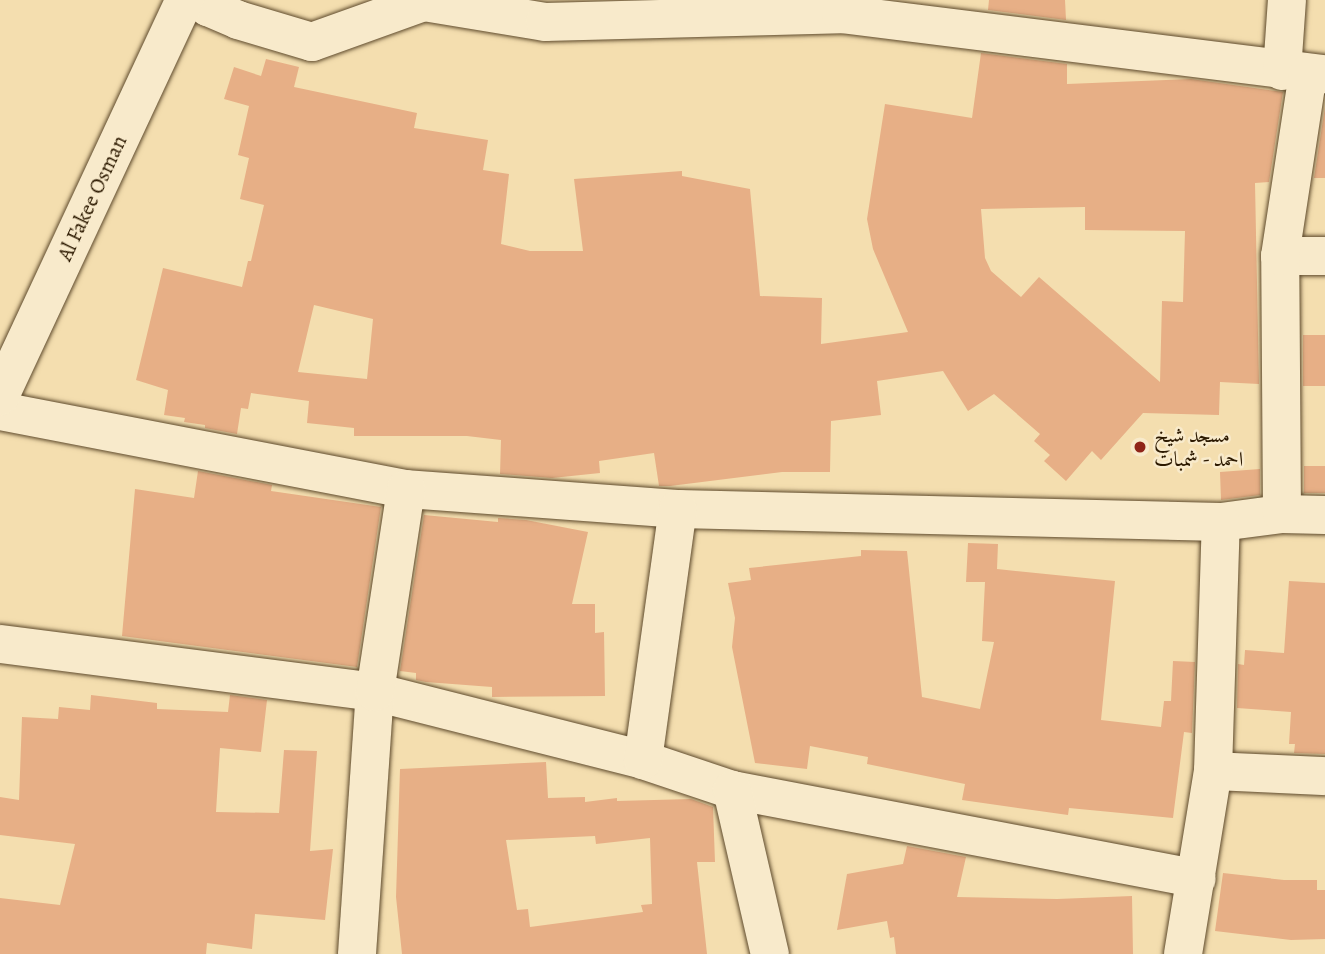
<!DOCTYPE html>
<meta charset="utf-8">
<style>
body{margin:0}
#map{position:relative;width:1325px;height:954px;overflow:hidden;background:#f4deaf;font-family:Alegreya,Amiri,serif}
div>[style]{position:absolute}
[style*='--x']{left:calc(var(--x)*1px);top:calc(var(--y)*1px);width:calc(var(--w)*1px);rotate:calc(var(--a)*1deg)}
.building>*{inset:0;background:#e7af86;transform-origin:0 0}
.roads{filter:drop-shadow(0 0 2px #5e4a2c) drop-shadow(0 0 2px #5e4a2c)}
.street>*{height:38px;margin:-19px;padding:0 19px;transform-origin:19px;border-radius:19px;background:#f8eacb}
.secondary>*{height:38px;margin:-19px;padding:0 19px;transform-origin:19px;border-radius:19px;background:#f8eacb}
.dots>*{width:19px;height:19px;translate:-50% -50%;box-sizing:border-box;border:4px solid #f8eacb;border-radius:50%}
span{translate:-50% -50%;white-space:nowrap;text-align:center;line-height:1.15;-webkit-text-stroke:5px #f8eacb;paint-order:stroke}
.street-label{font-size:21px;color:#2c1900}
.poi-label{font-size:21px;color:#2c1900}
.left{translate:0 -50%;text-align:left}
</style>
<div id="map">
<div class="building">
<i style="clip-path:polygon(989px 0,1065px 0,1066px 20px,988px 10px)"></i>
<i style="clip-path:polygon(evenodd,981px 53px,1067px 64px,1067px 84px,1191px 79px,1283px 92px,1269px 182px,1255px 183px,1259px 384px,1220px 382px,1219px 415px,1143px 413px,1101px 460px,1092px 451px,1066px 481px,1044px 461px,1050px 455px,1034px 441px,1040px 434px,994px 394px,968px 411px,943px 371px,877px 381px,881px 415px,831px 421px,830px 472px,782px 472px,670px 486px,659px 486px,654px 453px,599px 461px,600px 473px,552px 478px,500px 474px,501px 440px,467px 436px,354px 436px,354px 428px,307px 423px,309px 401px,251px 393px,248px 409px,241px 408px,237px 434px,205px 428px,205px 425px,184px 422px,185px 418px,164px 415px,168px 390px,136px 380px,163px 268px,242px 287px,248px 261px,251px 261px,264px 205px,240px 199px,249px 158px,238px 155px,249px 106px,224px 99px,234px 67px,261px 76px,266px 59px,299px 67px,294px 87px,417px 113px,414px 128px,488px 140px,483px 170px,509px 174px,501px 244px,530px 251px,583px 251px,574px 179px,682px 171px,682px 176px,750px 189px,760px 296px,822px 298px,821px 344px,908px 332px,873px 249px,867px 219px,885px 104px,972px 118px,981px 53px,1085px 207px,1085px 230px,1185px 231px,1183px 302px,1162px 301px,1160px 382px,1039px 277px,1021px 297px,991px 271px,985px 258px,981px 209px,1085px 207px,981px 53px,314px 305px,373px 319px,367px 379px,298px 372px,314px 305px)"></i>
<i style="clip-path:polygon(1325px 107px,1325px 178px,1314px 178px)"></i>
<i style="left:1325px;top:335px;width:51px;height:22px;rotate:90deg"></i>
<i style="left:1325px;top:466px;width:27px;height:21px;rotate:90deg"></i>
<i style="clip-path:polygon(1260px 469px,1260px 495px,1221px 500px,1220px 472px)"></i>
<i style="clip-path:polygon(198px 471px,272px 485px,271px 491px,381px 507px,357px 667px,122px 636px,135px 489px,194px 498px)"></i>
<i style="clip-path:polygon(424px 515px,498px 522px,498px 518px,526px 520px,588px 532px,572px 604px,595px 604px,595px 633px,604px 632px,605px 696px,492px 697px,492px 687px,426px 682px,416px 680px,416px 673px,400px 671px)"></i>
<i style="clip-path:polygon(968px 543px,998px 544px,997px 569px,1115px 581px,1101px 720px,1161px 727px,1164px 701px,1171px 701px,1173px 661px,1195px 662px,1192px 733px,1184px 732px,1173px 818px,1069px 808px,1068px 815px,962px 800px,965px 784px,867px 764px,868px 757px,810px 746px,807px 769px,755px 763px,732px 647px,735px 618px,728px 583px,751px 580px,749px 568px,861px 556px,861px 550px,907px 551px,922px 697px,980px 709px,994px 642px,982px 641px,985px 582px,966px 582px)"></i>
<i style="clip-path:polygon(1289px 581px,1325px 583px,1325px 754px,1294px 753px,1295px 744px,1289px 744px,1291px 712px,1237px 708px,1238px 664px,1244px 665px,1245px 650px,1284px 653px)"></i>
<i style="clip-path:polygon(91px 695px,157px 703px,157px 709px,228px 712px,230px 695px,267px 700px,261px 752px,220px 748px,216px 812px,279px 813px,284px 750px,317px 751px,310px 851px,333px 849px,325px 920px,255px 914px,252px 949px,207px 943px,206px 954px,0 954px,0 898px,60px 905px,75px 844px,0 835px,0 797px,19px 800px,22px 717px,58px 719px,59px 707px,90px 710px)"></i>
<i style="clip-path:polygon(evenodd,546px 762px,548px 798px,585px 797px,585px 802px,617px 798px,617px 801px,691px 799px,713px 807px,715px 862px,697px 862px,707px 954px,402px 954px,396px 897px,400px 769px,546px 762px,595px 836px,596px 844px,650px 838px,652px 904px,641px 905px,643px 912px,530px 927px,528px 909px,517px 910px,506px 840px,595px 836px)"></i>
<i style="clip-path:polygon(907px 846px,966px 857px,957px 897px,1057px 899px,1132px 896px,1133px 954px,896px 954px,894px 937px,890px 938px,887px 921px,837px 930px,847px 874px,903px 864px)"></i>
<i style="clip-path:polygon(1223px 873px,1284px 880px,1317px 880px,1317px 890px,1325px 890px,1325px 939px,1291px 940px,1215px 931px)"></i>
</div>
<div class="roads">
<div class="street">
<i style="--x:205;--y:0;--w:8;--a:67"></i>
<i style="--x:208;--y:7;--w:33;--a:23"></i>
<i style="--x:238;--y:20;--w:77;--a:16.6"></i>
<i style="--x:312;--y:42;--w:119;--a:-19.7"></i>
<i style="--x:424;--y:2;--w:123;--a:9.4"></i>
<i style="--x:545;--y:22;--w:296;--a:-1.5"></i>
<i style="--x:841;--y:14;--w:488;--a:7.1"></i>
<i style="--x:1282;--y:71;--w:71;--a:-86"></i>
<i style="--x:1280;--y:256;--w:45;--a:0"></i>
<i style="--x:0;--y:411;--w:413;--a:10.9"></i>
<i style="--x:406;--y:489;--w:273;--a:4.2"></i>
<i style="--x:678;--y:509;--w:543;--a:1.37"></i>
<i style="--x:1221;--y:522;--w:62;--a:-7.5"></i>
<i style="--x:1282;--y:514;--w:43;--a:1.3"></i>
<i style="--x:1282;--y:514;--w:258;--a:-90.4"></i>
<i style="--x:1280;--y:256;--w:184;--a:-81.3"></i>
<i style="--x:0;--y:644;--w:378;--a:7.3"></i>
<i style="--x:375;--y:692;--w:276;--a:14.2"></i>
<i style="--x:643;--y:760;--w:94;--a:18.6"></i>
<i style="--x:732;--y:790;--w:473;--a:10.8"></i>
<i style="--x:643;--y:760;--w:253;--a:-82.1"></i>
<i style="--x:1213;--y:771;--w:112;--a:2.6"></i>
<i style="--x:732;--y:790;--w:168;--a:77"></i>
<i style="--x:357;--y:954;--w:263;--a:-86.1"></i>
<i style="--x:375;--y:692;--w:205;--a:-81.3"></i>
<i style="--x:1183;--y:954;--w:185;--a:-80.7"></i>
<i style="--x:1213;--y:771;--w:249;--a:-88.2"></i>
</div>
<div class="secondary">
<i style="--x:0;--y:396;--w:437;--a:-65"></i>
</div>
</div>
<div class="dots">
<i style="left:1140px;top:447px;background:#8f2418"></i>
</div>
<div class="street-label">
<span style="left:92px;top:198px;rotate:-65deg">Al Fakee Osman</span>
</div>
<div class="poi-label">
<span class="left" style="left:1154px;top:447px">مسجد شيخ<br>احمد - شمبات</span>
</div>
</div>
